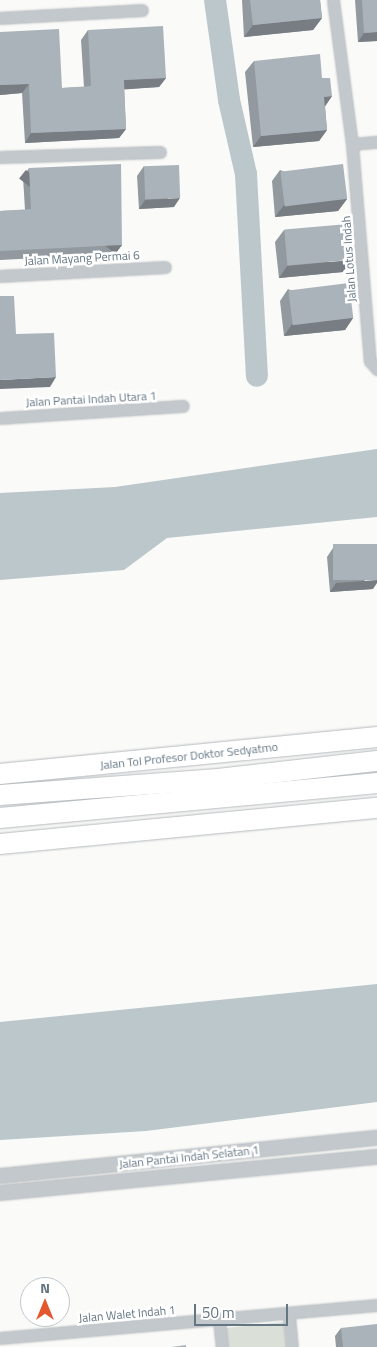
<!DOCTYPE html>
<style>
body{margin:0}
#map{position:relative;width:377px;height:1347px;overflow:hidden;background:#fafaf8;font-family:"Titillium Web",sans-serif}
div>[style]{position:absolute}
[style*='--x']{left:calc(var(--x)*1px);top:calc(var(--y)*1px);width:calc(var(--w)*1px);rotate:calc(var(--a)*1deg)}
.green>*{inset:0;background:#dadfd7}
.water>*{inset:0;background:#bbc7cb}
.river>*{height:22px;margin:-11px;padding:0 11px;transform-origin:11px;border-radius:11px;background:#bbc7cb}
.roads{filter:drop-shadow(0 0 1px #b4b9bd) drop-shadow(0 0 1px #b4b9bd)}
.minor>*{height:11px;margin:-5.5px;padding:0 5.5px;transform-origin:5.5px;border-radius:5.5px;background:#c3c8cc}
.tertiary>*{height:14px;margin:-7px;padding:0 7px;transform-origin:7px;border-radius:7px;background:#c3c8cc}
.motorway>*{height:20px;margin:-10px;padding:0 10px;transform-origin:10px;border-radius:10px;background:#fff}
.wall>*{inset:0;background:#929a9f}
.shaded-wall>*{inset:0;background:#777d82;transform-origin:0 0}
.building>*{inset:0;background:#aab3b9;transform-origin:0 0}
span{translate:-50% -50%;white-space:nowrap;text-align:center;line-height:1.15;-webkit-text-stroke:5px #fff;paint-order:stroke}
.street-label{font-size:12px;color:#657683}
.north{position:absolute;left:20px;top:1277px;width:50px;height:50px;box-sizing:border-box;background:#fff;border:1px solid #c1c8cd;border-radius:50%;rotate:0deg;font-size:14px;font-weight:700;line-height:20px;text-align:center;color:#657683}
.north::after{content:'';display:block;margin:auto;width:18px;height:22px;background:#e4572e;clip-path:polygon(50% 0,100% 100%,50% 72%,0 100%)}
.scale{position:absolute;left:194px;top:1304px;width:94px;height:22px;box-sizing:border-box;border:2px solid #657683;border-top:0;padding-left:6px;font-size:15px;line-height:18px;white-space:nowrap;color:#657683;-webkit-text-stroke:4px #fff;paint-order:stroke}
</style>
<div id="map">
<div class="green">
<i style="clip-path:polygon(284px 1322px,286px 1347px,227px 1347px,225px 1328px)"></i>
</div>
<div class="water">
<i style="clip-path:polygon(377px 449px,377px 517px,167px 538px,124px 570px,0 580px,0 493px,115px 487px)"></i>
<i style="clip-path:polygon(377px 984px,377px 1102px,146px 1131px,0 1140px,0 1022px)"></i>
</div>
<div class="river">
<i style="--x:215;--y:0;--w:101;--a:82"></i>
<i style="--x:229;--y:100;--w:76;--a:77.1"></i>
<i style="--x:246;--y:174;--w:202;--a:86.9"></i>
</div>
<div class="roads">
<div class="minor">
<i style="--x:333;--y:0;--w:145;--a:82.5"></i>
<i style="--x:352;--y:144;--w:218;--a:85.3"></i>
<i style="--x:370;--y:361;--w:11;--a:49"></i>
<i style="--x:0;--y:18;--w:142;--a:-3.2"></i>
<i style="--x:352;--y:144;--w:25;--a:-5"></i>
<i style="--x:0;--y:157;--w:160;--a:-1.8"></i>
<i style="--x:0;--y:276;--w:165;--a:-3.1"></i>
<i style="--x:0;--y:418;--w:183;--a:-3.8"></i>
<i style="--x:289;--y:1315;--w:32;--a:85"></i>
<i style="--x:219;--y:1320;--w:27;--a:84"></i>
<i style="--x:0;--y:1338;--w:378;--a:-5"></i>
</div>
<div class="tertiary">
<i style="--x:0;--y:1176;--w:379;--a:-5.8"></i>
<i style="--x:0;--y:1193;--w:379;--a:-5.5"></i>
</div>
<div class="motorway">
<i style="--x:0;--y:774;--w:379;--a:-5.6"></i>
<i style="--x:0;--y:795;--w:219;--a:-4.2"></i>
<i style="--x:218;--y:779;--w:160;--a:-6.5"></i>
<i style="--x:0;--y:818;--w:379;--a:-5.3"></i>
<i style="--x:0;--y:844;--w:379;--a:-5.5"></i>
</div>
</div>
<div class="wall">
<i style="clip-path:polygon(242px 0,320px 0,322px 18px,313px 30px,244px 37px)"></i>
<i style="clip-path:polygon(355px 0,377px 0,377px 41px,358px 42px)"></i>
<i style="clip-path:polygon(88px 30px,166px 78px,159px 87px,124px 89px,126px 129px,119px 138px,25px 143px,22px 93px,0 95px,0 32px,62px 88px,84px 87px,81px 40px)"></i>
<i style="clip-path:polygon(254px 61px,322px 78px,332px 96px,325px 106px,327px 130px,319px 141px,253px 147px,245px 72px)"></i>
<i style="clip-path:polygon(144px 166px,174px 207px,139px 209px,137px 176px)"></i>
<i style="clip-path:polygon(29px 168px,122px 245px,115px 254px,0 260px,0 211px,25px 210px,23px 177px)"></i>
<i style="clip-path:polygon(280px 170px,347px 199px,338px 211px,275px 217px,272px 181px)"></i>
<i style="clip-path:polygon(284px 230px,343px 272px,279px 278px,275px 242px)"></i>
<i style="clip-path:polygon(288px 289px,353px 318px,345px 330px,284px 336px,280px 301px)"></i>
<i style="clip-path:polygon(333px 548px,373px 589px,330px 592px,327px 557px)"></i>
<i style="clip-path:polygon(341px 1328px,377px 1347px,336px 1347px,335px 1336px)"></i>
</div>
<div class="shaded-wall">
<i style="clip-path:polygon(322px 18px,313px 30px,244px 37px,253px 25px)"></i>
<i style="clip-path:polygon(377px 32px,377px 41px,358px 42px,364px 33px)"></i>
<i style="clip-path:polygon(166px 78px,159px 87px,117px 90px,124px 80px)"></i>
<i style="clip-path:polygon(29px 84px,22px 93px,0 95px,0 85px)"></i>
<i style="clip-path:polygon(332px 96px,324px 108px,324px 97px)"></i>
<i style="clip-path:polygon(126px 129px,119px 138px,25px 143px,31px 133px)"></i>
<i style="clip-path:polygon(327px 130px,319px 141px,253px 147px,261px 136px)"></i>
<i style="clip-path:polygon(180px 198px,174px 207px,139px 209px,145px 200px)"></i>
<i style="clip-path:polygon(347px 199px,338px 211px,275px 217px,284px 205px)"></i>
<i style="left:122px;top:245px;width:11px;height:122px;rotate:128deg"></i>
<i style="clip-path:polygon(351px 260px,343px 272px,279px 278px,287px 266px)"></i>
<i style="clip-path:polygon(353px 318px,345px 330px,284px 336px,292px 324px)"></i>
<i style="clip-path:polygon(56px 377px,50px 387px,0 389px,0 380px)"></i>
<i style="clip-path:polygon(377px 580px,377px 583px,373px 589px,330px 592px,336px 583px)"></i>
</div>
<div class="building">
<i style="clip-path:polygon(250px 0,320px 0,322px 18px,253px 25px)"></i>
<i style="clip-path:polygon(362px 0,377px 0,377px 32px,364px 33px)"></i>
<i style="clip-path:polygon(163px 26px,166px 78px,124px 80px,126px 129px,31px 133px,29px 84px,0 85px,0 32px,59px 29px,62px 88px,91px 86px,88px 30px)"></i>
<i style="clip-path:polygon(320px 54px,322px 78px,330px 78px,332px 96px,324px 97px,327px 130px,261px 136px,254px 61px)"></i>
<i style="clip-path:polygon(121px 164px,122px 245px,0 251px,0 211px,31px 209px,29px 168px)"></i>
<i style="left:343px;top:164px;width:35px;height:63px;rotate:83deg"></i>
<i style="left:179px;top:165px;width:33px;height:35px;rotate:88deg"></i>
<i style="left:348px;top:224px;width:36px;height:64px;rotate:85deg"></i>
<i style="left:349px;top:283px;width:35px;height:61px;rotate:83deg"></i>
<i style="clip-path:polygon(0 296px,14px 296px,16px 334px,54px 333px,56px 377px,0 380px)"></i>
<i style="left:377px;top:544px;width:36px;height:44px;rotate:90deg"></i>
<i style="clip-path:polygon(377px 1324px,377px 1347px,343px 1347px,341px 1328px)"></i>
<i style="clip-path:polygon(186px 1345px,186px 1347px,171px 1347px)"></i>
</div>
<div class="street-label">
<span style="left:82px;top:258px;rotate:-3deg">Jalan Mayang Permai 6</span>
<span style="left:349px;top:259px;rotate:-94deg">Jalan Lotus Indah</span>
<span style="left:91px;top:399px;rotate:-3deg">Jalan Pantai Indah Utara 1</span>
<span style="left:189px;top:756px;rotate:-6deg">Jalan Tol Profesor Doktor Sedyatmo</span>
<span style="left:189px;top:1157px;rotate:-6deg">Jalan Pantai Indah Selatan 1</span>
<span style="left:127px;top:1314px;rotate:-5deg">Jalan Walet Indah 1</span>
</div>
<div class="north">N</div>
<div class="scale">50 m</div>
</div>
